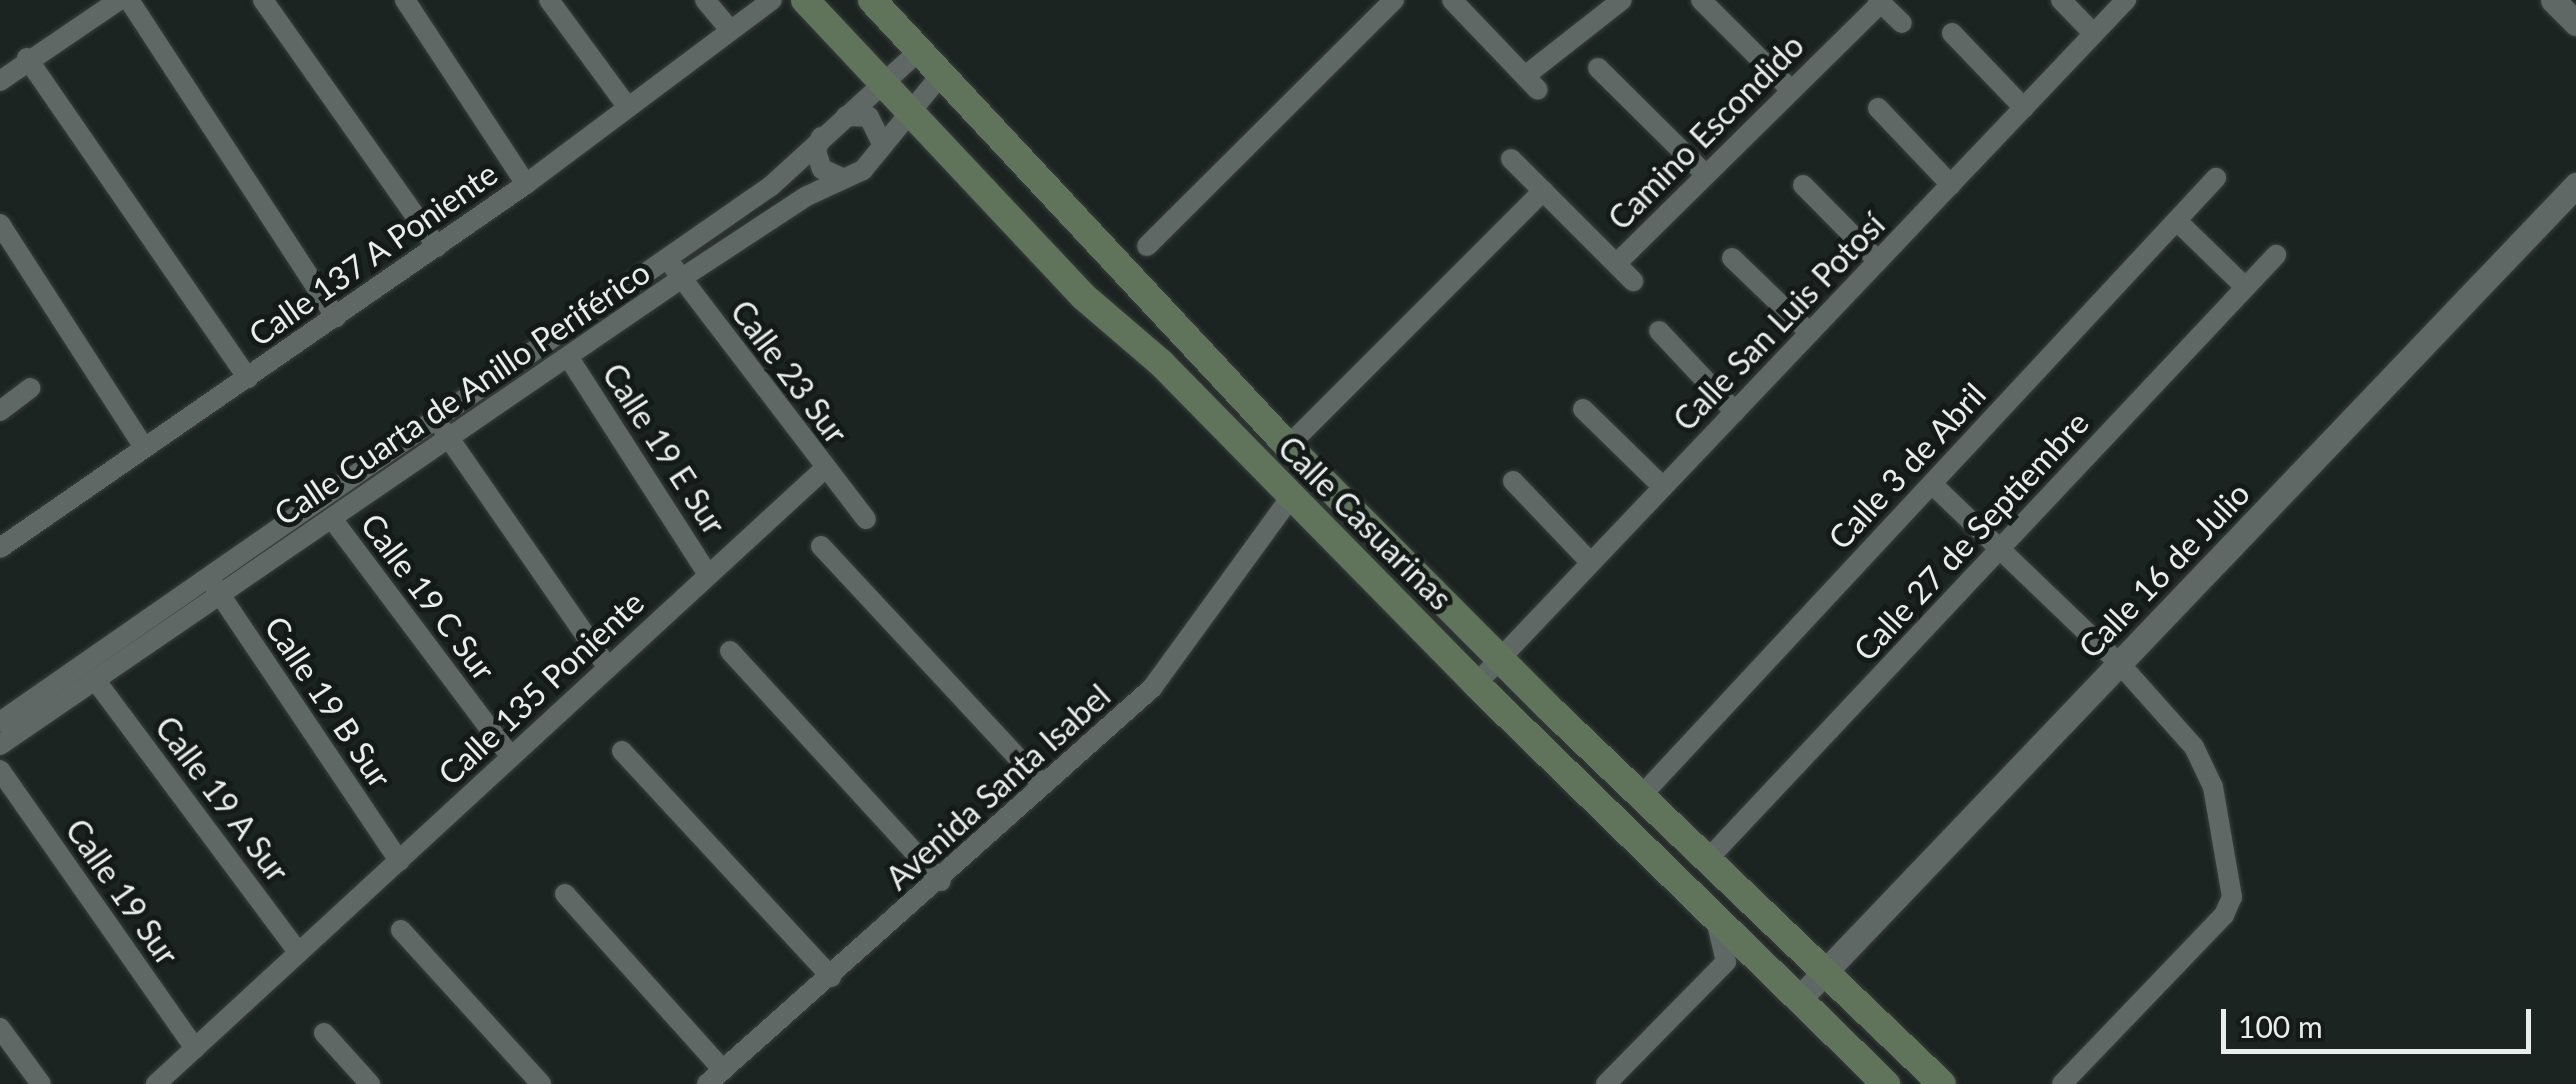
<!DOCTYPE html>
<meta charset="utf-8">
<style>
body{margin:0}
#map{position:relative;width:2576px;height:1084px;overflow:hidden;background:#1c2421;font-family:Lato,sans-serif}
div>[style]{position:absolute}
[style*='--x']{left:calc(var(--x)*1px);top:calc(var(--y)*1px);width:calc(var(--w)*1px);rotate:calc(var(--a)*1deg)}
.roads{filter:drop-shadow(0 0 2px #393e3c) drop-shadow(0 0 2px #393e3c)}
.minor>*{height:20px;margin:-10px;padding:0 10px;transform-origin:10px;border-radius:10px;background:#5f6864}
.tertiary>*{height:25px;margin:-12.5px;padding:0 12.5px;transform-origin:12.5px;border-radius:12.5px;background:#5f6864}
.secondary>*{height:28px;margin:-14px;padding:0 14px;transform-origin:14px;border-radius:14px;background:#60745b}
span{translate:-50% -50%;white-space:nowrap;text-align:center;line-height:1.15;-webkit-text-stroke:10px #131a18;paint-order:stroke}
.street-label{font-size:32px;color:#e9eeec}
.scale{position:absolute;left:2221px;top:1009px;width:310px;height:45px;box-sizing:border-box;border:5px solid #e9eeec;border-top:0;padding-left:12px;font-size:30px;line-height:35px;white-space:nowrap;color:#e9eeec;-webkit-text-stroke:8px #131a18;paint-order:stroke}
</style>
<div id="map">
<div class="roads">
<div class="minor">
<i style="--x:129;--y:0;--w:379;--a:56.9"></i>
<i style="--x:263;--y:0;--w:302;--a:54.8"></i>
<i style="--x:405;--y:0;--w:220;--a:56.7"></i>
<i style="--x:549;--y:0;--w:130;--a:53.7"></i>
<i style="--x:705;--y:0;--w:39;--a:50"></i>
<i style="--x:1452;--y:0;--w:124;--a:46.3"></i>
<i style="--x:1701;--y:0;--w:127;--a:45"></i>
<i style="--x:1878;--y:0;--w:33;--a:44"></i>
<i style="--x:2061;--y:0;--w:47;--a:45.9"></i>
<i style="--x:1952;--y:33;--w:104;--a:46.2"></i>
<i style="--x:27;--y:58;--w:389;--a:55.4"></i>
<i style="--x:1598;--y:68;--w:151;--a:44.7"></i>
<i style="--x:1525;--y:76;--w:123;--a:-38.1"></i>
<i style="--x:0;--y:81;--w:144;--a:-34.2"></i>
<i style="--x:1878;--y:108;--w:106;--a:46.5"></i>
<i style="--x:846;--y:116;--w:23;--a:2"></i>
<i style="--x:869;--y:117;--w:32;--a:64"></i>
<i style="--x:821;--y:137;--w:15;--a:110"></i>
<i style="--x:816;--y:151;--w:19;--a:72"></i>
<i style="--x:822;--y:169;--w:24;--a:24"></i>
<i style="--x:1511;--y:159;--w:173;--a:45"></i>
<i style="--x:1803;--y:185;--w:107;--a:45.4"></i>
<i style="--x:2177;--y:221;--w:95;--a:44.1"></i>
<i style="--x:0;--y:224;--w:264;--a:57.2"></i>
<i style="--x:1147;--y:246;--w:349;--a:-44.9"></i>
<i style="--x:1732;--y:258;--w:108;--a:43.9"></i>
<i style="--x:1617;--y:263;--w:371;--a:-44.6"></i>
<i style="--x:674;--y:268;--w:316;--a:52.6"></i>
<i style="--x:1659;--y:331;--w:111;--a:46.8"></i>
<i style="--x:569;--y:358;--w:255;--a:57.3"></i>
<i style="--x:1583;--y:409;--w:112;--a:44.3"></i>
<i style="--x:0;--y:411;--w:38;--a:-37"></i>
<i style="--x:444;--y:431;--w:288;--a:55.3"></i>
<i style="--x:1288;--y:446;--w:361;--a:-45"></i>
<i style="--x:1513;--y:481;--w:113;--a:46.4"></i>
<i style="--x:1932;--y:484;--w:260;--a:43.8"></i>
<i style="--x:2120;--y:664;--w:111;--a:48.3"></i>
<i style="--x:2194;--y:747;--w:44;--a:64.6"></i>
<i style="--x:2213;--y:787;--w:112;--a:80.2"></i>
<i style="--x:2232;--y:897;--w:20;--a:114"></i>
<i style="--x:2224;--y:915;--w:234;--a:133.8"></i>
<i style="--x:333;--y:520;--w:296;--a:53.1"></i>
<i style="--x:821;--y:546;--w:326;--a:47.1"></i>
<i style="--x:0;--y:548;--w:640;--a:-34.68"></i>
<i style="--x:526;--y:184;--w:307;--a:-36.8"></i>
<i style="--x:213;--y:584;--w:334;--a:56.1"></i>
<i style="--x:730;--y:651;--w:312;--a:47.5"></i>
<i style="--x:96;--y:681;--w:339;--a:53.3"></i>
<i style="--x:1476;--y:684;--w:944;--a:-46.46"></i>
<i style="--x:0;--y:722;--w:939;--a:-34.81"></i>
<i style="--x:771;--y:186;--w:200;--a:-42.4"></i>
<i style="--x:0;--y:745;--w:827;--a:-34.4"></i>
<i style="--x:682;--y:278;--w:149;--a:-33.3"></i>
<i style="--x:807;--y:196;--w:62;--a:-24.9"></i>
<i style="--x:863;--y:170;--w:122;--a:-50.7"></i>
<i style="--x:622;--y:751;--w:308;--a:47.2"></i>
<i style="--x:0;--y:770;--w:340;--a:55"></i>
<i style="--x:1642;--y:795;--w:843;--a:-47.07"></i>
<i style="--x:1709;--y:858;--w:828;--a:-46.76"></i>
<i style="--x:565;--y:894;--w:237;--a:48.1"></i>
<i style="--x:401;--y:930;--w:208;--a:47.7"></i>
<i style="--x:0;--y:1028;--w:69;--a:53.8"></i>
<i style="--x:324;--y:1033;--w:69;--a:48"></i>
<i style="--x:156;--y:1084;--w:908;--a:-42.63"></i>
<i style="--x:707;--y:1084;--w:596;--a:-41.67"></i>
<i style="--x:1152;--y:688;--w:235;--a:-54"></i>
<i style="--x:1606;--y:1084;--w:171;--a:-45.5"></i>
<i style="--x:1726;--y:962;--w:47;--a:-103.4"></i>
</div>
<div class="tertiary">
<i style="--x:2553;--y:0;--w:33;--a:45"></i>
<i style="--x:1798;--y:1000;--w:1127;--a:-46.33"></i>
</div>
<div class="secondary">
<i style="--x:805;--y:0;--w:407;--a:46.8"></i>
<i style="--x:1084;--y:297;--w:101;--a:40.6"></i>
<i style="--x:1161;--y:363;--w:450;--a:45.5"></i>
<i style="--x:1476;--y:684;--w:573;--a:44.29"></i>
<i style="--x:872;--y:0;--w:610;--a:46.99"></i>
<i style="--x:1288;--y:446;--w:368;--a:45.1"></i>
<i style="--x:1548;--y:707;--w:545;--a:43.74"></i>
</div>
</div>
<div class="street-label">
<span style="left:1706px;top:132px;rotate:-45deg">Camino Escondido</span>
<span style="left:373px;top:254px;rotate:-35deg">Calle 137 A Poniente</span>
<span style="left:1779px;top:322px;rotate:-46deg">Calle San Luis Potosí</span>
<span style="left:789px;top:372px;rotate:53deg">Calle 23 Sur</span>
<span style="left:462px;top:393px;rotate:-34deg">Calle Cuarta de Anillo Periférico</span>
<span style="left:664px;top:449px;rotate:57deg">Calle 19 E Sur</span>
<span style="left:1907px;top:466px;rotate:-47deg">Calle 3 de Abril</span>
<span style="left:1365px;top:523px;rotate:45deg">Calle Casuarinas</span>
<span style="left:1971px;top:536px;rotate:-47deg">Calle 27 de Septiembre</span>
<span style="left:2164px;top:570px;rotate:-46deg">Calle 16 de Julio</span>
<span style="left:428px;top:597px;rotate:53deg">Calle 19 C Sur</span>
<span style="left:541px;top:688px;rotate:-43deg">Calle 135 Poniente</span>
<span style="left:328px;top:702px;rotate:56deg">Calle 19 B Sur</span>
<span style="left:998px;top:787px;rotate:-42deg">Avenida Santa Isabel</span>
<span style="left:222px;top:799px;rotate:53deg">Calle 19 A Sur</span>
<span style="left:122px;top:892px;rotate:55deg">Calle 19 Sur</span>
</div>
<div class="scale">100 m</div>
</div>
